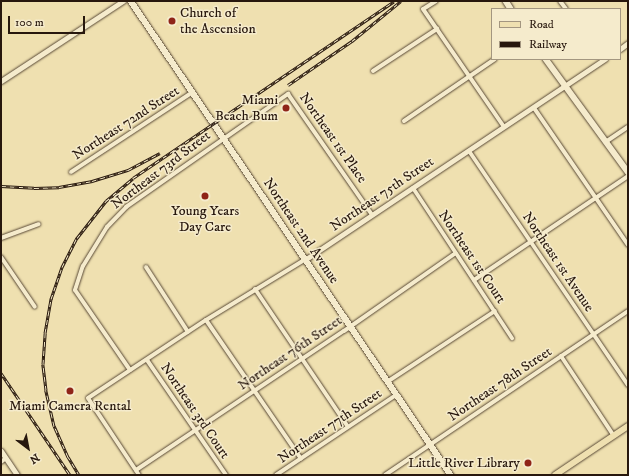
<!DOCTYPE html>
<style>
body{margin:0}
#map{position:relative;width:629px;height:476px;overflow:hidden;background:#efe0b0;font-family:"IM FELL DW Pica",serif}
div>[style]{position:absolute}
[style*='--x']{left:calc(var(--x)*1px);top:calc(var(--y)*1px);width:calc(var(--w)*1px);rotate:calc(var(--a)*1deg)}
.roads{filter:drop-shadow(0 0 1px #594936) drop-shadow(0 0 1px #594936)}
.minor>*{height:4px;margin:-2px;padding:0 2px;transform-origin:2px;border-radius:2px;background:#f5ebcc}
.tertiary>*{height:5px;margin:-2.5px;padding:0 2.5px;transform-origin:2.5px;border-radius:2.5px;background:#f5ebcc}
.secondary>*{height:5.5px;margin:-2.75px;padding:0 2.75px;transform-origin:2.75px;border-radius:2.75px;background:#f5ebcc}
.primary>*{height:6px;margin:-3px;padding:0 3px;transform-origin:3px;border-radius:3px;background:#efe0b0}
.rail>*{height:3px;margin-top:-1.5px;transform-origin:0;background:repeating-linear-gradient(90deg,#f5ebcc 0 4.5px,#27170d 0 9px);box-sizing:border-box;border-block:1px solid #27170d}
.dots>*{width:11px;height:11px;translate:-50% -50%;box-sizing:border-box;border:2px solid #f5ebcc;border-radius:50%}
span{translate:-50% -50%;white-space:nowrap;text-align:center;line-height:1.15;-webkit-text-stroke:3px #f5ebcc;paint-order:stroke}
.poi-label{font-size:14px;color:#27170d}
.left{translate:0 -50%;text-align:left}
.right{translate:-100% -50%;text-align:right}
.street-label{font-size:14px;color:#27170d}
.frame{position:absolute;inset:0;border:2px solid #27170d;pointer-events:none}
.legend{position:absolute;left:491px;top:8px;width:130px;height:52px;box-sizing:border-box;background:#f5ebcc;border:1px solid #a39680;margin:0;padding:5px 7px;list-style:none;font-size:12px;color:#27170d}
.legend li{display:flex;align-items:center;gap:8px;height:20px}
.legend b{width:20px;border:1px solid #a39680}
.north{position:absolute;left:8px;top:428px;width:40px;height:40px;-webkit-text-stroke:3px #f5ebcc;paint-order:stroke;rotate:148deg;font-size:11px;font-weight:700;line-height:16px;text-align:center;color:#27170d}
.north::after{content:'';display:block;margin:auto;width:14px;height:18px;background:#27170d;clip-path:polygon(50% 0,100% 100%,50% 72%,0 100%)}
.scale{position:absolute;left:8px;top:16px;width:77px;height:18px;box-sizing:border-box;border:2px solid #27170d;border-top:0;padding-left:5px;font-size:12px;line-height:14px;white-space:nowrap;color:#27170d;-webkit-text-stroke:3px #f5ebcc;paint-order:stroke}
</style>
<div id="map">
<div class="roads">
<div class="minor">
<i style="--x:436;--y:1;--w:15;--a:148"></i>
<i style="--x:423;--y:9;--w:143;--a:55.5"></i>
<i style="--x:560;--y:1;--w:10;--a:53"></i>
<i style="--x:373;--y:71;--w:77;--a:-33.3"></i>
<i style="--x:534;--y:108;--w:166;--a:55.5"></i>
<i style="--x:404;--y:121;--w:110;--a:-34.3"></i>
<i style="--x:607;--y:141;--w:25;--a:-34"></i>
<i style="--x:469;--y:151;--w:283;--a:55.8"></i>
<i style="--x:71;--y:172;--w:146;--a:-33.3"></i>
<i style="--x:413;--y:188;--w:180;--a:56.6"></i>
<i style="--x:1;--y:238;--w:40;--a:-20.2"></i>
<i style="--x:1;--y:257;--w:60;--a:55.8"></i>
<i style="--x:146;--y:267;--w:77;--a:57.1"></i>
<i style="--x:474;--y:280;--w:186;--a:-34"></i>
<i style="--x:255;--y:289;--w:166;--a:56"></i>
<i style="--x:206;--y:320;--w:168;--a:55.6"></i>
<i style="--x:561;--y:356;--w:96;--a:56.5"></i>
<i style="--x:147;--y:360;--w:140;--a:55.5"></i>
<i style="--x:130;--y:370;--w:97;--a:-124.5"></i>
<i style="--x:75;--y:290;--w:25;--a:-72"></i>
<i style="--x:83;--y:266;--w:46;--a:-58.4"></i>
<i style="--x:107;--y:227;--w:28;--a:-46"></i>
<i style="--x:126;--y:207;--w:198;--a:-34.9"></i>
<i style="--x:288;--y:94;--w:147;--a:55.2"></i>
<i style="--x:387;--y:382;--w:129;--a:-33.3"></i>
<i style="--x:1;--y:462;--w:6;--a:-39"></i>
<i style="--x:136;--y:470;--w:250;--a:-33.8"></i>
<i style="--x:344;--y:331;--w:136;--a:-34.9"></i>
<i style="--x:139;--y:475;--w:92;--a:-123.5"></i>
<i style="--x:88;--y:398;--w:141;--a:-33.5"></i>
<i style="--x:206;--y:320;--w:117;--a:-31.4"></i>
<i style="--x:276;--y:475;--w:144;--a:-33.7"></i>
<i style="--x:385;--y:475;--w:293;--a:-34"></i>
</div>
<div class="tertiary">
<i style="--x:620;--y:49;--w:10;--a:-37"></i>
<i style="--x:1;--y:81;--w:146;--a:-33.3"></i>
<i style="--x:306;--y:259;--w:360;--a:-33.8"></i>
<i style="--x:1;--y:451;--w:29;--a:56"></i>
</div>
<div class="secondary">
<i style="--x:131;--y:1;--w:572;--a:55.98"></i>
<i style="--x:506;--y:1;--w:9;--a:58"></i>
<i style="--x:546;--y:59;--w:140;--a:54"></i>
</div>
<div class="primary">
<i style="--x:555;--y:475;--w:88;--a:-33.9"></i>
</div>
</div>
<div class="rail">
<i style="--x:288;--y:85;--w:78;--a:-34.5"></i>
<i style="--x:352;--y:41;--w:63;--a:-39.2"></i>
<i style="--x:1;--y:186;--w:33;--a:3"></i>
<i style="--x:34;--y:188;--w:25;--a:-2"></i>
<i style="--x:59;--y:187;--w:34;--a:-10"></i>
<i style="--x:92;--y:181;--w:38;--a:-17"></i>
<i style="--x:128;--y:170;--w:36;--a:-28"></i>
<i style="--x:1;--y:373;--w:123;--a:55.9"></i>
<i style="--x:79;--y:475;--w:21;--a:-121"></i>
<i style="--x:68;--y:457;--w:34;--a:-114"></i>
<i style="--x:54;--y:426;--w:37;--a:-103"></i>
<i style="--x:46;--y:390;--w:26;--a:-97"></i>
<i style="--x:43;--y:364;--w:31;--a:-86"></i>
<i style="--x:45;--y:333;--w:35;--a:-80"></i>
<i style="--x:51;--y:299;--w:34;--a:-71"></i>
<i style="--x:62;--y:267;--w:33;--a:-63"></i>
<i style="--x:77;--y:238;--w:47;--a:-51.9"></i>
<i style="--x:106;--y:201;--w:35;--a:-40"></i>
<i style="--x:133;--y:178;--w:315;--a:-34.1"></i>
</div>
<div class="dots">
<i style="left:172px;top:21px;background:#8f2418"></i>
<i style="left:286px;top:108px;background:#8f2418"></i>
<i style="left:205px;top:196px;background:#8f2418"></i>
<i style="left:70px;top:391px;background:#8f2418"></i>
<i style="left:528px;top:463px;background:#8f2418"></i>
</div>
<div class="poi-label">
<span class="left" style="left:180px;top:21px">Church of<br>the Ascension</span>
<span class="right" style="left:278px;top:108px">Miami<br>Beach Bum</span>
<span style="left:205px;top:219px">Young Years<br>Day Care</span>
<span style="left:70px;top:406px">Miami Camera Rental</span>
<span class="right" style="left:520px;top:463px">Little River Library</span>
</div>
<div class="street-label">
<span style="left:126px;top:123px;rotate:-33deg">Northeast 72nd Street</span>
<span style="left:333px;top:138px;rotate:55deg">Northeast 1st Place</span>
<span style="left:161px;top:170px;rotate:-37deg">Northeast 73rd Street</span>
<span style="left:382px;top:194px;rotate:-34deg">Northeast 75th Street</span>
<span style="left:301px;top:231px;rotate:56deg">Northeast 2nd Avenue</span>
<span style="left:472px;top:257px;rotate:56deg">Northeast 1st Court</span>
<span style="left:558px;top:262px;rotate:56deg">Northeast 1st Avenue</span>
<span style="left:290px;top:353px;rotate:-34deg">Northeast 76th Street</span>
<span style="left:500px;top:384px;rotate:-34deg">Northeast 78th Street</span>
<span style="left:195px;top:411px;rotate:56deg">Northeast 3rd Court</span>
<span style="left:330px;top:426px;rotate:-34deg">Northeast 77th Street</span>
</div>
<div class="frame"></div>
<ul class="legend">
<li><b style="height:5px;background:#efe0b0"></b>Road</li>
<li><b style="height:5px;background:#27170d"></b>Railway</li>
</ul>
<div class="north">N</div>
<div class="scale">100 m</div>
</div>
